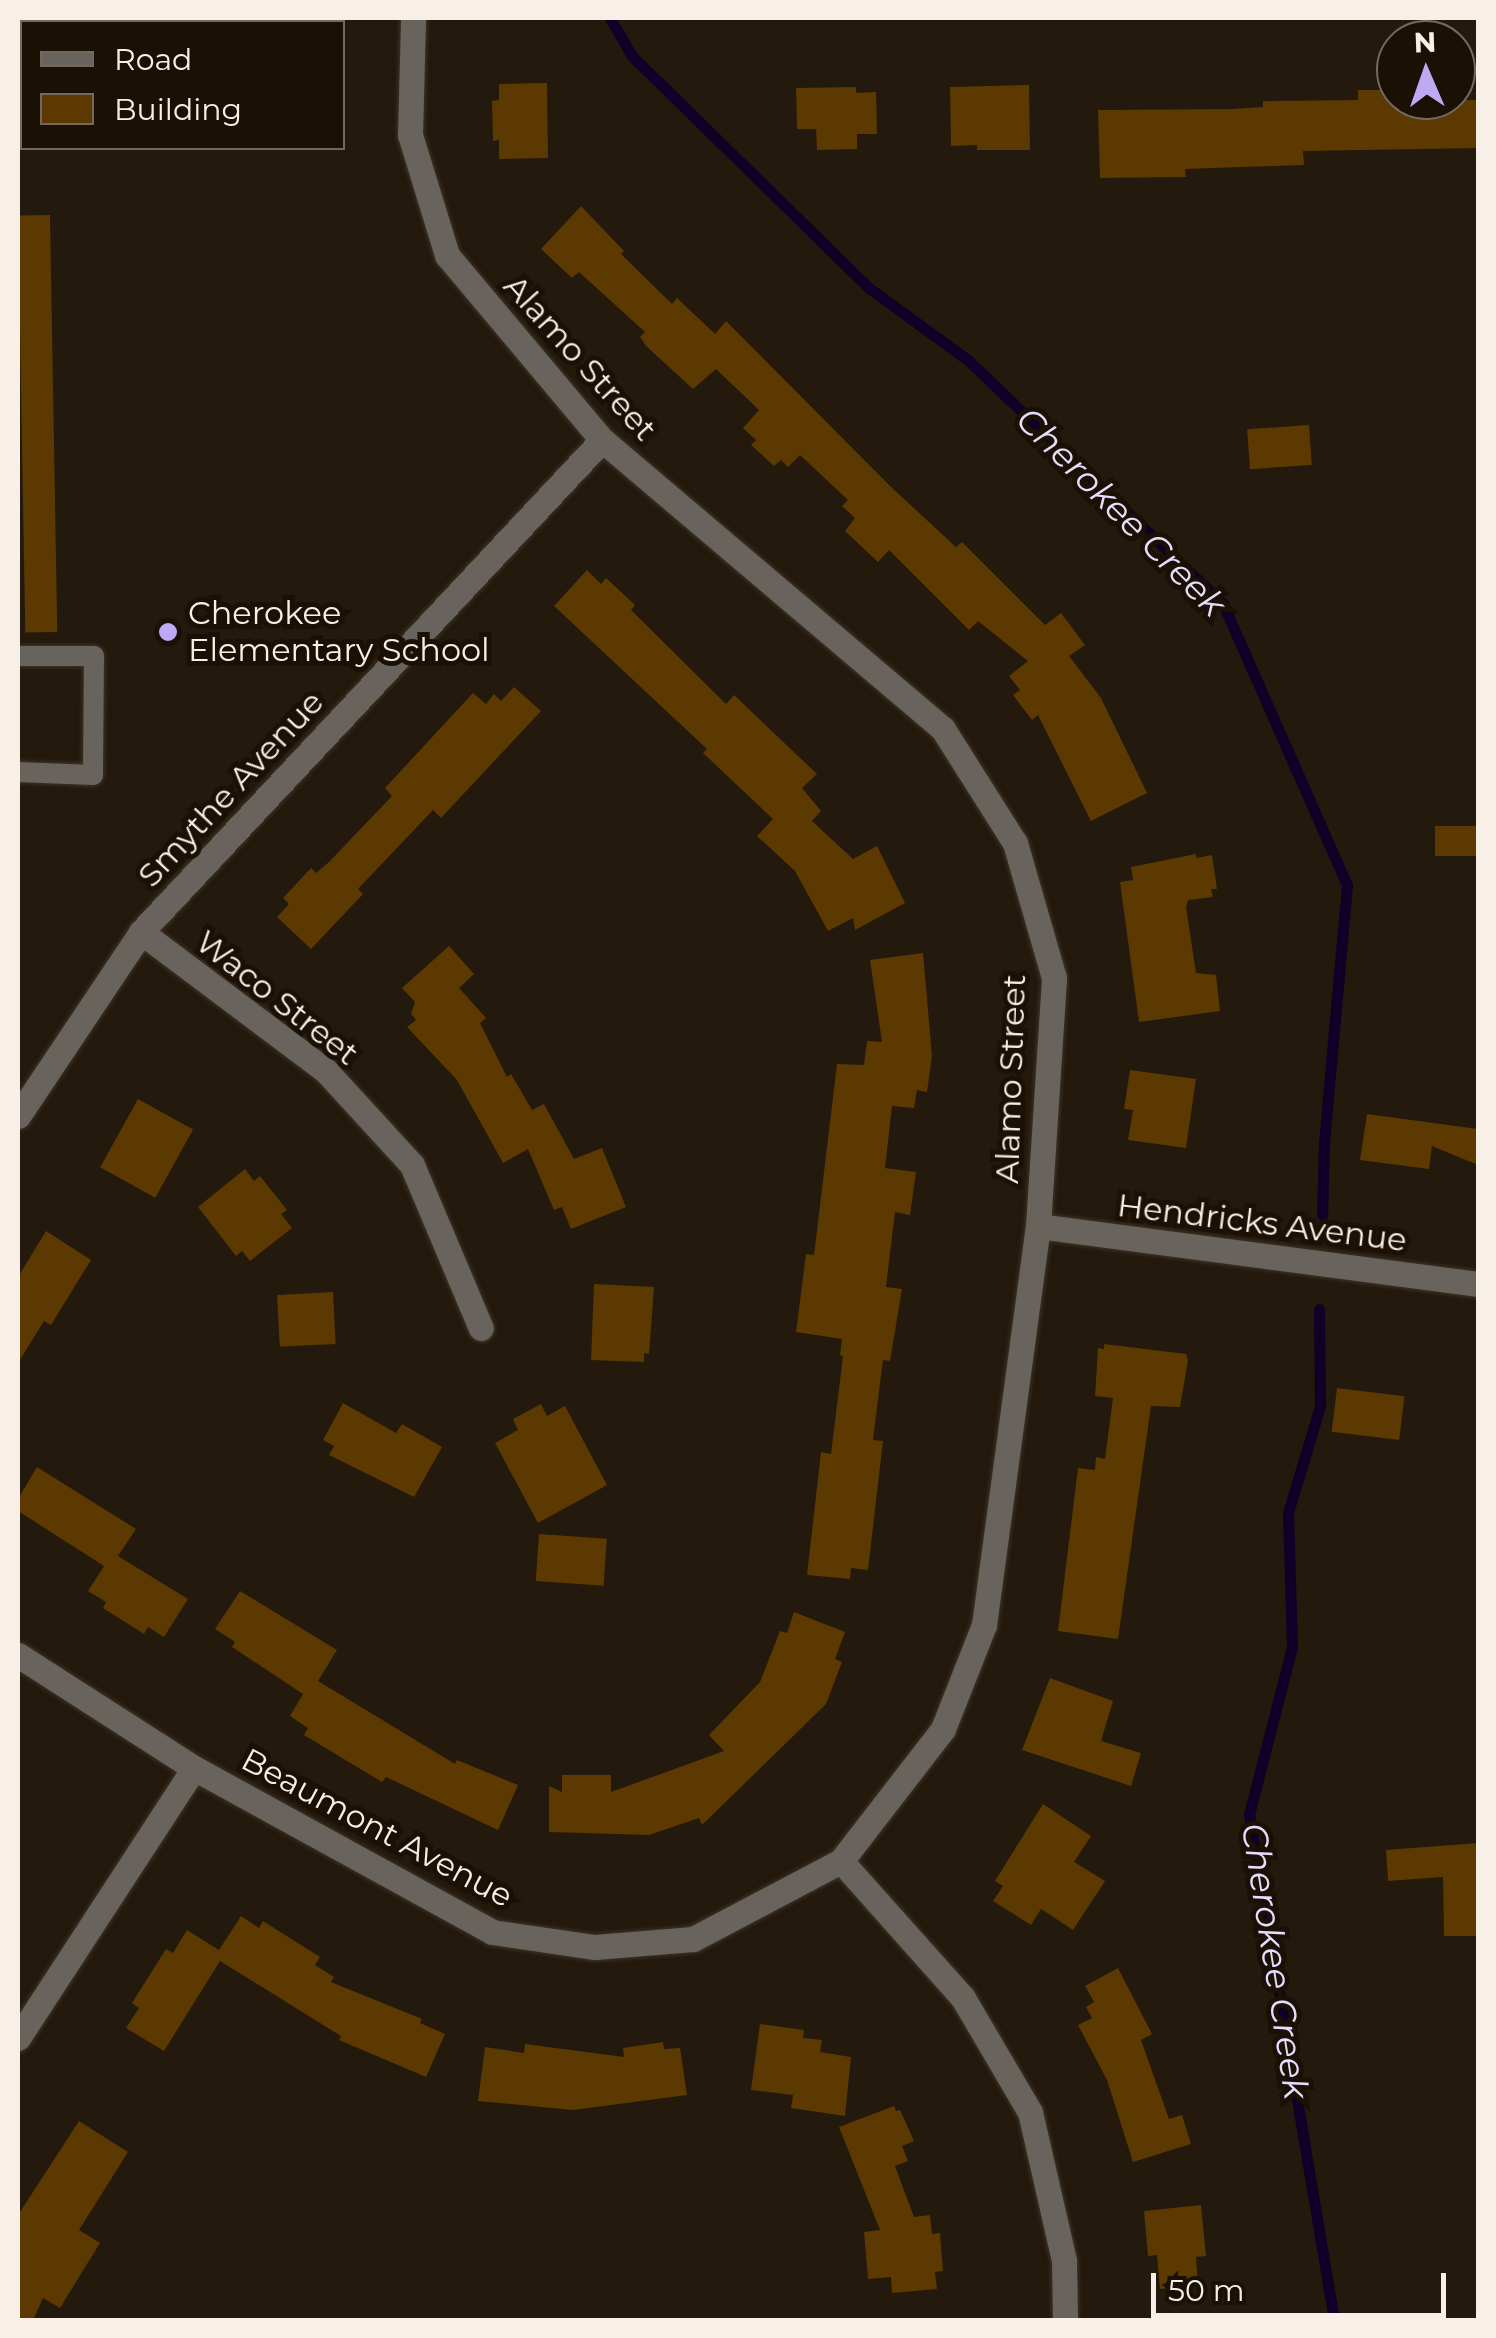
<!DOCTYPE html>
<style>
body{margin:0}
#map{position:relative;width:1496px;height:2338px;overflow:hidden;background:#23190c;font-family:Montserrat,sans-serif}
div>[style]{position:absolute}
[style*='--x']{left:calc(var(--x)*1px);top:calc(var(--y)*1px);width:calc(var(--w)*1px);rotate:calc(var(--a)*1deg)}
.stream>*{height:11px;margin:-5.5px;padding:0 5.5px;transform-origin:5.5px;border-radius:5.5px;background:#100028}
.building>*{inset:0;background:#5b3900;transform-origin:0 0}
.roads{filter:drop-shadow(0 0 2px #3d3326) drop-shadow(0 0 2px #3d3326)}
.lane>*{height:20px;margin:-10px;padding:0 10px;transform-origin:10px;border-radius:10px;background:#69635d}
.street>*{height:25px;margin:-12.5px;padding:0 12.5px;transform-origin:12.5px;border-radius:12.5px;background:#69635d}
.dots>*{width:28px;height:28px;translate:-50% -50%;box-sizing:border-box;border:5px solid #1a1004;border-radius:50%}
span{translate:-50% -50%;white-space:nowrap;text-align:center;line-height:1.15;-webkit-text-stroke:10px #1a1004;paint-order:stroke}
.street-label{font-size:32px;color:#f8f0e7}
.poi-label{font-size:32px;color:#f8f0e7}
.left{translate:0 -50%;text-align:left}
.water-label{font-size:35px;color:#e5ddfe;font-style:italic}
.frame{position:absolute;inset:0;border:20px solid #f8f0e7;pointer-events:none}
.legend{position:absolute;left:20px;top:20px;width:325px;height:130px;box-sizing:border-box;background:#1a1004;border:2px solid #736a5f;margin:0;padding:12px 18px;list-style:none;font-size:30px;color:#f8f0e7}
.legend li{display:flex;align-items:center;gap:20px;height:50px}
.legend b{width:50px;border:2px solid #736a5f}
.north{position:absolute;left:1376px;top:20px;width:100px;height:100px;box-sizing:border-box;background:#1a1004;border:2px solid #736a5f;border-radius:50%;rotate:358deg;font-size:28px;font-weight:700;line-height:40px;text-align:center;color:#f8f0e7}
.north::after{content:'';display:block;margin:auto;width:35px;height:45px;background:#bea9f5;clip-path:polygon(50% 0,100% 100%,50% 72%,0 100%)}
.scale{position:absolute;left:1151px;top:2273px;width:295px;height:45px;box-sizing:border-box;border:5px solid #f8f0e7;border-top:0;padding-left:12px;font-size:30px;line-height:35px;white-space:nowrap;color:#f8f0e7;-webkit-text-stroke:8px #1a1004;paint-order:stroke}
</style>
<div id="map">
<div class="stream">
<i style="--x:610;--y:18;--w:44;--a:59.9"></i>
<i style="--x:632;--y:56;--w:332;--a:44.4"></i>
<i style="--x:869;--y:288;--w:124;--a:36.1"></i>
<i style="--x:969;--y:361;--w:352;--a:43.7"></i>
<i style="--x:1223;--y:604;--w:307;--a:66.2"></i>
<i style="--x:1347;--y:885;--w:257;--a:95.1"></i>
<i style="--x:1324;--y:1141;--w:74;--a:91.5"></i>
<i style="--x:1319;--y:1309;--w:97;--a:89.4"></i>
<i style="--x:1320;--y:1406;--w:112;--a:106.7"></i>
<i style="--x:1288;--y:1513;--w:134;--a:88.3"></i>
<i style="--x:1292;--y:1647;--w:172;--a:104.4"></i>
<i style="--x:1249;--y:1814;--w:513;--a:80.46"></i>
</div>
<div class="building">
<i style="clip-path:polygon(547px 83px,548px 158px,499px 159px,499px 140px,493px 141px,492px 101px,499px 100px,499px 84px)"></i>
<i style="clip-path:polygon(1029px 85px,1030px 150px,977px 150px,977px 145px,951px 146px,950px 87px)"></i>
<i style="clip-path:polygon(856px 87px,856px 93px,876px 92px,877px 134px,857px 134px,857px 149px,817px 150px,816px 129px,797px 129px,796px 88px)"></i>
<i style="clip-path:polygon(1358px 90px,1396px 90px,1396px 100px,1478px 100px,1478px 148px,1303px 151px,1304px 165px,1185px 169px,1186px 177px,1100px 178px,1098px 110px,1233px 109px,1263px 107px,1263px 101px,1358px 100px)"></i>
<i style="clip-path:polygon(581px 206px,624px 251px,621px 254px,672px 304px,677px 298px,715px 334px,726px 321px,891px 487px,956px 547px,962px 542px,1045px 625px,1061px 613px,1085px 645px,1069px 656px,1101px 698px,1147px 793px,1091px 821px,1038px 715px,1032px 720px,1013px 695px,1020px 690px,1009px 676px,1028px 661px,978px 621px,969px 630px,889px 550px,878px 562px,845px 531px,855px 518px,842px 506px,848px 500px,800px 455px,788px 467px,781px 460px,774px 466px,751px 445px,756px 440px,743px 428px,759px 410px,716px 369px,693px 389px,646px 346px,640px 337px,645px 332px,579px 272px,572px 278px,541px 249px)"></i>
<i style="left:50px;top:215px;width:417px;height:32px;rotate:89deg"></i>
<i style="left:1309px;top:425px;width:40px;height:62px;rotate:86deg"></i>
<i style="clip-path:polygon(587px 570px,601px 584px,606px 578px,635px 605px,631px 610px,726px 704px,734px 695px,817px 774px,802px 788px,821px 811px,812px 821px,853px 859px,877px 846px,905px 903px,855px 930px,853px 918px,828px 931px,795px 871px,757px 836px,773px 819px,703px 753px,707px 749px,554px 606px)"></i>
<i style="clip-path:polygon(514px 687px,541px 711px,441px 818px,433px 810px,358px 889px,363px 894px,311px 949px,277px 917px,289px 904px,283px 898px,311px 868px,316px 873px,329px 862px,392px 796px,385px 788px,473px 693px,486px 704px,494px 694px,501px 701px)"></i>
<i style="left:1478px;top:826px;width:30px;height:43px;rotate:90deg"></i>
<i style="clip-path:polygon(1196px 854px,1196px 858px,1212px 855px,1217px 889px,1211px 889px,1213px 897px,1188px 900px,1186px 907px,1196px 973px,1216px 975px,1220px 1011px,1139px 1022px,1120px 882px,1133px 880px,1131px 867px)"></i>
<i style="clip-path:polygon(449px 946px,474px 974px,459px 988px,486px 1018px,480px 1023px,507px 1077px,511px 1074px,532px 1110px,544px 1104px,574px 1159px,602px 1148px,626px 1207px,571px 1229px,562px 1207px,554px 1210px,528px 1149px,503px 1163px,457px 1080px,407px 1027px,416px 1020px,411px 1014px,415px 1002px,402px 988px)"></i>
<i style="clip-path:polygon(923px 953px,932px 1056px,927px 1092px,917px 1090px,914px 1108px,892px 1106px,885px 1168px,916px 1172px,910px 1215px,895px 1212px,886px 1287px,902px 1289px,890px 1361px,883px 1360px,873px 1440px,883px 1441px,868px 1570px,851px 1568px,850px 1579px,807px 1575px,821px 1452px,831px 1454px,843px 1356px,840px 1355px,842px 1339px,796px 1332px,806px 1254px,814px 1255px,837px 1064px,864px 1065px,867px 1041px,882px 1042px,870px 960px)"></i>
<i style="clip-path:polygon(1130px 1070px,1196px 1079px,1186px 1148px,1128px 1140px,1133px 1110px,1124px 1109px)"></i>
<i style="left:138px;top:1099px;width:63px;height:78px;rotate:29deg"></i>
<i style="clip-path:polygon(1367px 1114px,1478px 1129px,1478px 1165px,1432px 1146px,1429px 1169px,1360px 1160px)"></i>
<i style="clip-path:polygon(245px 1169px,254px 1181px,260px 1176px,287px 1210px,281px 1214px,292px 1228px,250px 1261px,242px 1251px,236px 1256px,198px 1207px)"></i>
<i style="clip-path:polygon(46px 1231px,91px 1260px,51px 1325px,44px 1321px,18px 1363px,18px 1277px)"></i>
<i style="clip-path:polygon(594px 1284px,654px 1287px,649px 1354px,644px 1353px,644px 1362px,591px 1360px)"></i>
<i style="left:333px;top:1292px;width:52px;height:56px;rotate:87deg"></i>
<i style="clip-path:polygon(1104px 1344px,1186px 1354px,1188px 1360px,1180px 1407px,1151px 1406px,1118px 1639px,1058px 1631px,1078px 1468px,1095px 1470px,1096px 1457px,1105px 1459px,1113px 1398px,1095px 1396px,1098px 1348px,1104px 1349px)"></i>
<i style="left:1337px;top:1388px;width:68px;height:44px;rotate:7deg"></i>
<i style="clip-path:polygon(343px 1403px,396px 1433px,402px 1424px,442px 1447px,414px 1497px,329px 1455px,334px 1446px,323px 1440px)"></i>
<i style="clip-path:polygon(541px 1404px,547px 1416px,565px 1406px,607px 1485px,538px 1523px,495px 1443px,518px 1430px,513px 1419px)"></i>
<i style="clip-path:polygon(37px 1467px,136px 1529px,118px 1556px,188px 1599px,164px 1637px,148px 1627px,144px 1634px,103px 1608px,106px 1602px,88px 1591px,104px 1566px,18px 1511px,18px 1499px)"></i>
<i style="left:539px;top:1534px;width:68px;height:47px;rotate:4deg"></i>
<i style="clip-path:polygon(240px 1591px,337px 1650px,318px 1681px,455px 1764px,457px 1760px,518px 1785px,498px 1830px,386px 1777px,382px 1782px,304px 1735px,308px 1728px,290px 1716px,303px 1694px,232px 1647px,235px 1642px,215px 1629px)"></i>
<i style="clip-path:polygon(794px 1612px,845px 1632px,835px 1659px,842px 1662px,826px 1704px,702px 1825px,699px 1818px,649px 1835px,549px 1832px,549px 1786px,562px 1792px,562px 1775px,611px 1775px,611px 1792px,724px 1751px,709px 1735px,760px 1682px,780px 1631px,787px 1633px)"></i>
<i style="clip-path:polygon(1050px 1678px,1113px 1701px,1101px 1741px,1141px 1753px,1131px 1786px,1022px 1750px)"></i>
<i style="clip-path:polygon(1043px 1804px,1091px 1836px,1074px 1862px,1105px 1881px,1073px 1930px,1041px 1909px,1031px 1925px,993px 1901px,1003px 1886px,995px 1881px)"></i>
<i style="clip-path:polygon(1478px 1843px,1478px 1936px,1444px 1936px,1443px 1877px,1388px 1881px,1386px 1850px)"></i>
<i style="clip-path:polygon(241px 1916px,259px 1928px,263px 1921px,320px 1957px,315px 1965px,334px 1977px,331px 1982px,422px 2019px,420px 2023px,445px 2034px,426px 2077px,339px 2040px,341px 2036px,220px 1961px,164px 2051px,126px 2028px,139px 2008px,132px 2003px,166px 1949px,173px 1953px,187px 1930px,219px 1950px)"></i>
<i style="clip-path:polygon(1118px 1968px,1152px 2034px,1141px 2040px,1169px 2119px,1182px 2115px,1191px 2144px,1133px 2162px,1107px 2080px,1078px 2025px,1092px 2018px,1086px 2007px,1094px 2002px,1085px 1986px)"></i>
<i style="clip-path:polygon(760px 2024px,804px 2030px,803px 2038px,822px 2040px,820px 2052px,851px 2057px,845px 2116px,791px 2108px,793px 2095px,751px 2090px)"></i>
<i style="clip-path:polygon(663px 2042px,664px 2049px,680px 2048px,687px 2095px,573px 2110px,478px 2101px,485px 2047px,524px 2053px,525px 2044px,624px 2057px,623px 2048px)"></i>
<i style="clip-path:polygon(894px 2106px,896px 2111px,900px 2110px,914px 2141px,902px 2146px,908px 2161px,895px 2166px,914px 2217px,930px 2215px,932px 2234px,940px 2233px,943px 2271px,935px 2272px,937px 2289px,892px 2293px,891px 2277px,868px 2279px,864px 2232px,880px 2230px,839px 2127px)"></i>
<i style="clip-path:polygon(79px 2121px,128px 2152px,79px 2230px,100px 2243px,60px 2308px,43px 2298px,33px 2320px,18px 2320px,18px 2215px)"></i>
<i style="clip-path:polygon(1201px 2205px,1206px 2256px,1196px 2257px,1198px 2285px,1160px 2289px,1157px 2255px,1148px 2256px,1144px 2211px)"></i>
</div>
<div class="roads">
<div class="lane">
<i style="--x:18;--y:656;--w:76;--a:0"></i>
<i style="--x:94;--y:656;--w:119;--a:90.5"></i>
<i style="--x:93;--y:775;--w:75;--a:-177.7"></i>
</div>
<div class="street">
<i style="--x:141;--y:932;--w:231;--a:36.9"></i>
<i style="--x:326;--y:1071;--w:127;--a:47.5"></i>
<i style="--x:412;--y:1165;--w:177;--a:67.1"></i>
<i style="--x:18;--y:1116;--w:221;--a:-56.2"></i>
<i style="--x:141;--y:932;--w:674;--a:-46.86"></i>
<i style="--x:1038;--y:1226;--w:444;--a:7.5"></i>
<i style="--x:18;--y:1655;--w:209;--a:32.7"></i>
<i style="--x:194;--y:1768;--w:340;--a:28.8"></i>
<i style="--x:492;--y:1932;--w:104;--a:8.3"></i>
<i style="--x:595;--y:1947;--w:98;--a:-4.7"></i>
<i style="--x:693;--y:1939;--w:167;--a:-27.8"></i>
<i style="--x:841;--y:1861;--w:167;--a:-52.3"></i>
<i style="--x:943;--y:1729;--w:112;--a:-68.5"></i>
<i style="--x:984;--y:1625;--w:403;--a:-82.3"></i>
<i style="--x:1038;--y:1226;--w:249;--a:-86.3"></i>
<i style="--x:1054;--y:978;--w:141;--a:-106.1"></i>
<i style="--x:1015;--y:843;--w:135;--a:-122.3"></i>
<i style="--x:943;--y:729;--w:447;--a:-139.7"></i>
<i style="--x:602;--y:440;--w:241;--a:-130"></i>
<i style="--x:447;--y:255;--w:126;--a:-107.1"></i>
<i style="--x:410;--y:135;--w:117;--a:-88.5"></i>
<i style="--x:841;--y:1861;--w:183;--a:48.3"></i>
<i style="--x:963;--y:1998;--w:132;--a:59.6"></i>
<i style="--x:1030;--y:2112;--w:153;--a:77.1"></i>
<i style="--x:1064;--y:2261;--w:59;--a:89"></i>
<i style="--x:18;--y:2038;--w:322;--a:-56.9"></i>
</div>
</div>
<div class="dots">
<i style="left:168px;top:632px;background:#bea9f5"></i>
</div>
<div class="street-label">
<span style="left:580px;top:358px;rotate:48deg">Alamo Street</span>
<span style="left:231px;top:789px;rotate:-47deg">Smythe Avenue</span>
<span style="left:277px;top:998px;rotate:38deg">Waco Street</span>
<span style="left:1011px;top:1079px;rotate:-88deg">Alamo Street</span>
<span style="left:1262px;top:1223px;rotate:7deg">Hendricks Avenue</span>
<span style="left:377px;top:1828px;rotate:28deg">Beaumont Avenue</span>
</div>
<div class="poi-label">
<span class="left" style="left:188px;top:632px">Cherokee<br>Elementary School</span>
</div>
<div class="water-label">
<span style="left:1121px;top:512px;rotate:45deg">Cherokee Creek</span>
<span style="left:1275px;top:1961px;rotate:81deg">Cherokee Creek</span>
</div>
<div class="frame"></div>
<ul class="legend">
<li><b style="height:12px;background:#69635d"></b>Road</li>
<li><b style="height:28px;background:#5b3900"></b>Building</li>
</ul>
<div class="north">N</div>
<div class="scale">50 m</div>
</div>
